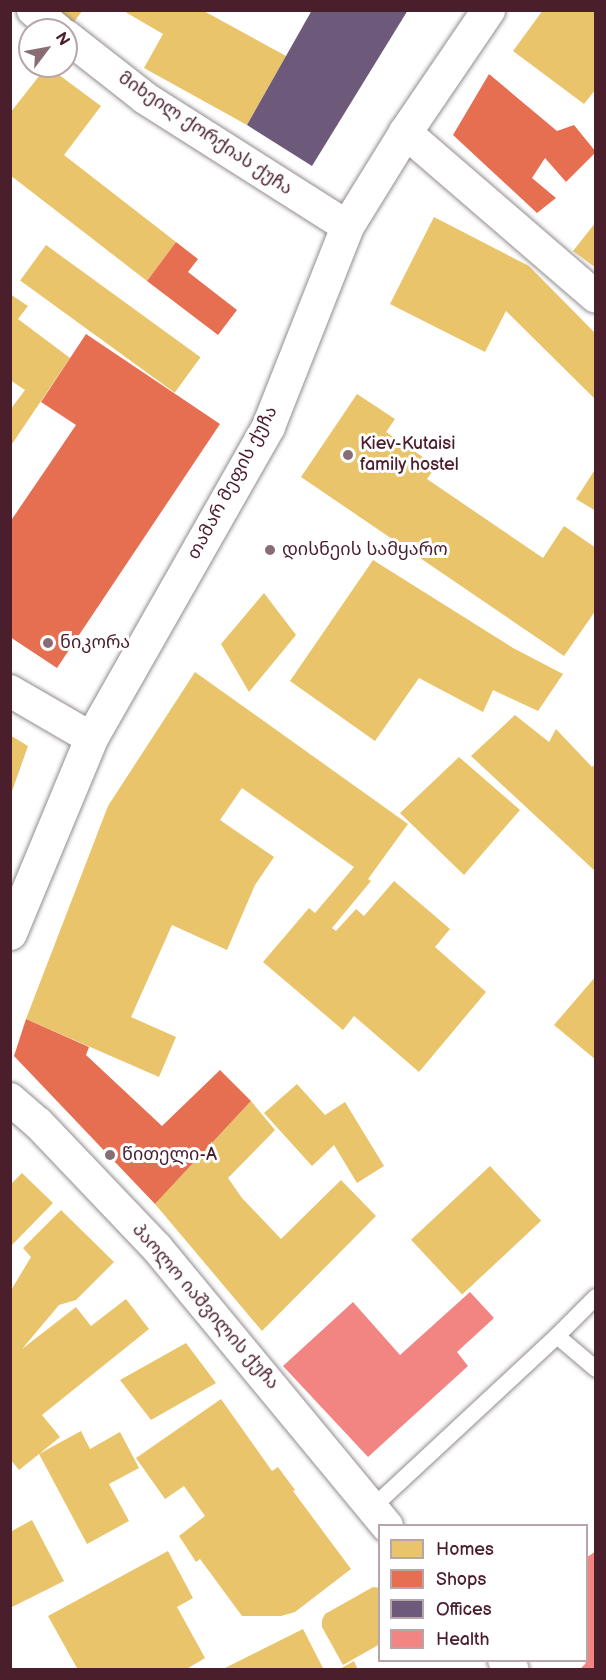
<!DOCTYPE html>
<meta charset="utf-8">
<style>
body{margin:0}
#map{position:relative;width:606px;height:1680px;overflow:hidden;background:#fff;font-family:"Balsamiq Sans","Noto Sans Georgian",sans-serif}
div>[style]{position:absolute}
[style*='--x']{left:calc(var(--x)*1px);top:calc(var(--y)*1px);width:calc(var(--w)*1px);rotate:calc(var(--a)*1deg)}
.homes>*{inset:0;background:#e9c46a;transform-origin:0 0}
.shops>*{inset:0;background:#e76f51}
.offices>*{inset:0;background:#6d597a}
.health>*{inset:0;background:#f28482}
.roads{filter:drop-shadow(0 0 2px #948c8e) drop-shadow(0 0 2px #948c8e)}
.service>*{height:16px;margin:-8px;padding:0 8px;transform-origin:8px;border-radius:8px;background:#fff}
.minor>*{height:32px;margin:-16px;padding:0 16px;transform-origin:16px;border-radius:16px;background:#fff}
.secondary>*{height:33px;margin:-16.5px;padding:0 16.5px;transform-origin:16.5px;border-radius:16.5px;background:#fff}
.dots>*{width:16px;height:16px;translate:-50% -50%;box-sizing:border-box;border:3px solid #fff;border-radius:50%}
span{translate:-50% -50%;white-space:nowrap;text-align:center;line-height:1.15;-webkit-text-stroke:6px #fff;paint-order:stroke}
.street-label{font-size:18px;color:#4a1f2b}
.poi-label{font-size:18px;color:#4a1f2b}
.left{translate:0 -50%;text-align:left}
.frame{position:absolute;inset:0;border:12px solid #4a1f2b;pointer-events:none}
.legend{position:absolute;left:378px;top:1524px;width:210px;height:138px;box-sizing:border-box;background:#fff;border:2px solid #b7a5aa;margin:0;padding:8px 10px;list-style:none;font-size:18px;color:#4a1f2b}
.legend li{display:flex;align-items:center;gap:12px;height:30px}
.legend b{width:30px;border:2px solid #b7a5aa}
.north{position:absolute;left:18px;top:18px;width:60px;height:60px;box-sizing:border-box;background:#fff;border:2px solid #b7a5aa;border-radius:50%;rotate:58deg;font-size:16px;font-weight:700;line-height:24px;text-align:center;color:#4a1f2b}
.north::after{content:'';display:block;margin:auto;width:21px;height:27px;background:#896d75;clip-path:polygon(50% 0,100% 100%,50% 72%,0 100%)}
</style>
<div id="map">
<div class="homes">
<i style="clip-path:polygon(50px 10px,83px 10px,70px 27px)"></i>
<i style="clip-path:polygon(122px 10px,202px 10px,286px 56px,247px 125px,144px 68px,163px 34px)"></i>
<i style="clip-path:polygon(543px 10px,596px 10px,596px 89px,584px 104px,513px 51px)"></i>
<i style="clip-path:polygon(47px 66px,101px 106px,64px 155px,176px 242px,147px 281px,10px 175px,10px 113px)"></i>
<i style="clip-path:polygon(434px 217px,529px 266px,596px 334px,596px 400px,506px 311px,485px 352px,390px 304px)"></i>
<i style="clip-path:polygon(596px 222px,596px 268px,573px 251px)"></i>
<i style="left:46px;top:245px;width:191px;height:44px;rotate:36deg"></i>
<i style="clip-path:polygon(10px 294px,28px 306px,18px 319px,70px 358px,10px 447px,10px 410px,25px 390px,10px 380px)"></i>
<i style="clip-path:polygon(357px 394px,395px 419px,386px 432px,436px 466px,427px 479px,543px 558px,564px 526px,596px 548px,596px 610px,564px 656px,301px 477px)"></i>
<i style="clip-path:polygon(596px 468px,596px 511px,576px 499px)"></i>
<i style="clip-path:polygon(373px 560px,513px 648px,563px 674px,538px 711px,493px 690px,483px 712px,419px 678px,375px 741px,290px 681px)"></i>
<i style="clip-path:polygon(264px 593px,296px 635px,249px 692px,221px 644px)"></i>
<i style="clip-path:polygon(195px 672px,408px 824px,368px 879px,371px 881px,332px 928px,336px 931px,356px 909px,364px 916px,394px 881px,450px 929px,435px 947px,486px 992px,419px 1072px,354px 1016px,343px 1030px,263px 962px,309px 908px,315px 913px,354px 867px,242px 788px,220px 820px,274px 857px,255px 885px,227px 950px,172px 925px,131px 1017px,176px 1037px,159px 1077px,26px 1019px,108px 806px)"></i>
<i style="clip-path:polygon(515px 715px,549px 742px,556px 729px,592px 767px,596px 764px,596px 872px,471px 756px)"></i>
<i style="clip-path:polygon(10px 735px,28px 746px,11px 794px,10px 794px)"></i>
<i style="clip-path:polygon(459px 757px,520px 810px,464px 875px,400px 813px)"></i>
<i style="clip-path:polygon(596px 976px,596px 1060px,554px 1025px)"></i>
<i style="clip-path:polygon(297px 1084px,325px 1115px,345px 1102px,384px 1166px,357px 1183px,334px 1145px,312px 1166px,264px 1113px)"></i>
<i style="clip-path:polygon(251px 1101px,275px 1130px,228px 1178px,242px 1198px,281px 1239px,341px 1180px,376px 1216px,262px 1331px,155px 1204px)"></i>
<i style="left:490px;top:1166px;width:75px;height:108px;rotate:47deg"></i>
<i style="clip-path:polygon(22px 1173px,53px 1203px,10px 1247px,10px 1185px)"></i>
<i style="clip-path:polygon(61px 1210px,114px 1262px,76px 1300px,59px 1305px,22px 1349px,76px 1307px,91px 1326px,126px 1299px,149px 1329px,42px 1415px,60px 1437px,39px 1454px,81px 1431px,90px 1449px,120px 1432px,139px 1468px,109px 1484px,129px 1521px,87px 1544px,39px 1454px,19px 1470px,10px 1459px,10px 1292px,31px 1257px,23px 1248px)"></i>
<i style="clip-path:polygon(186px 1343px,216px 1383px,151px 1420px,120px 1380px)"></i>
<i style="clip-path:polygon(221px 1399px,272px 1471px,278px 1467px,295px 1490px,293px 1491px,351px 1569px,295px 1612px,281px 1616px,242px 1616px,200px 1559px,196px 1562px,179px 1536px,205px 1516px,184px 1486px,165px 1499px,136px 1458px)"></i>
<i style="clip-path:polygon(32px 1520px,64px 1581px,10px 1608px,10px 1532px)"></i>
<i style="clip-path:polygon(168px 1551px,193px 1598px,177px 1607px,205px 1658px,185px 1670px,78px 1670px,48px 1616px)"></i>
<i style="clip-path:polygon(373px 1587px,380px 1588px,380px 1644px,343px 1665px,322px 1627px,322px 1620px,325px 1614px)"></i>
<i style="clip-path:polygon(303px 1629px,324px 1670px,221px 1670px)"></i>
<i style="clip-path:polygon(354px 1661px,358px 1670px,338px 1670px)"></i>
</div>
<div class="shops">
<i style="clip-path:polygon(489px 74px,557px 131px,574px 125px,596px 152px,566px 182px,545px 158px,532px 178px,556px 198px,537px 213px,453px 135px)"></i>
<i style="clip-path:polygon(176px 242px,198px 259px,188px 272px,237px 310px,218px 335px,147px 281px)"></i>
<i style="clip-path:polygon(86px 334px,220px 424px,57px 668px,10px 637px,10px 522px,76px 425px,41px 402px)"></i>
<i style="clip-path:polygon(26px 1019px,89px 1047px,86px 1055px,162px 1126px,220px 1070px,251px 1101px,155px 1204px,14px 1056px)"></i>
</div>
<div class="offices">
<i style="clip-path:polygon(312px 10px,408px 10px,312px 166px,247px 125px)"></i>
</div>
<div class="health">
<i style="clip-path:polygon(470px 1292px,494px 1318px,457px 1352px,468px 1366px,368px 1457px,283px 1366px,353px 1302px,400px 1355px)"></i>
<i style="clip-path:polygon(596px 1551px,596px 1670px,579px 1670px,586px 1663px,583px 1660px,586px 1660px,586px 1558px)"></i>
</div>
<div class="roads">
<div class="service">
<i style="--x:557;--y:1336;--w:55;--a:-45"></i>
<i style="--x:373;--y:1507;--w:251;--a:-42.9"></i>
<i style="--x:557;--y:1336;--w:51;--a:40.2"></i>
</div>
<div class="minor">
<i style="--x:33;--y:10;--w:32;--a:39"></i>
<i style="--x:66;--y:36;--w:100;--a:38.1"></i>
<i style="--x:145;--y:98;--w:239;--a:32.4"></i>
<i style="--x:405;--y:132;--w:252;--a:40.8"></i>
<i style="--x:10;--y:691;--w:94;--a:30.1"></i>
<i style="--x:10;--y:1099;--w:37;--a:41"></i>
<i style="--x:38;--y:1123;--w:173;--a:46.4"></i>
<i style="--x:157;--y:1248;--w:361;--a:50.4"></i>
<i style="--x:504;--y:1660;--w:13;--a:48"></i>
</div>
<div class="secondary">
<i style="--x:10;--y:933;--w:211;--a:-67.4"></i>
<i style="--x:91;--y:738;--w:359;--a:-60.4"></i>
<i style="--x:268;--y:426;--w:215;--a:-68.4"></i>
<i style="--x:347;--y:226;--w:110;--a:-58.3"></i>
<i style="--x:405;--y:132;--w:148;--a:-55.8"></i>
</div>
</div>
<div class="dots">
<i style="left:348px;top:455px;background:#896d75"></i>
<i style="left:270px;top:550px;background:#896d75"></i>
<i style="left:48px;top:643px;background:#896d75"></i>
<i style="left:110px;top:1155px;background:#896d75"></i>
</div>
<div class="street-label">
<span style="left:205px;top:134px;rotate:34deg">მიხეილ ქორქიას ქუჩა</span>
<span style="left:233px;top:483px;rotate:-62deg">თამარ მეფის ქუჩა</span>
<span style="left:205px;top:1307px;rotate:49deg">პაოლო იაშვილის ქუჩა</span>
</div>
<div class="poi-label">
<span class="left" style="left:360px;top:455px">Kiev-Kutaisi<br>family hostel</span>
<span class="left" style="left:282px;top:550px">დისნეის სამყარო</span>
<span class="left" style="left:60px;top:643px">ნიკორა</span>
<span class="left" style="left:122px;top:1155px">წითელი-A</span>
</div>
<div class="frame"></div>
<ul class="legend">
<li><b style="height:16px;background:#e9c46a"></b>Homes</li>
<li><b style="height:16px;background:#e76f51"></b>Shops</li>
<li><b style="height:16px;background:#6d597a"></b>Offices</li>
<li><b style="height:16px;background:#f28482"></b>Health</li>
</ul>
<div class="north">N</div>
</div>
